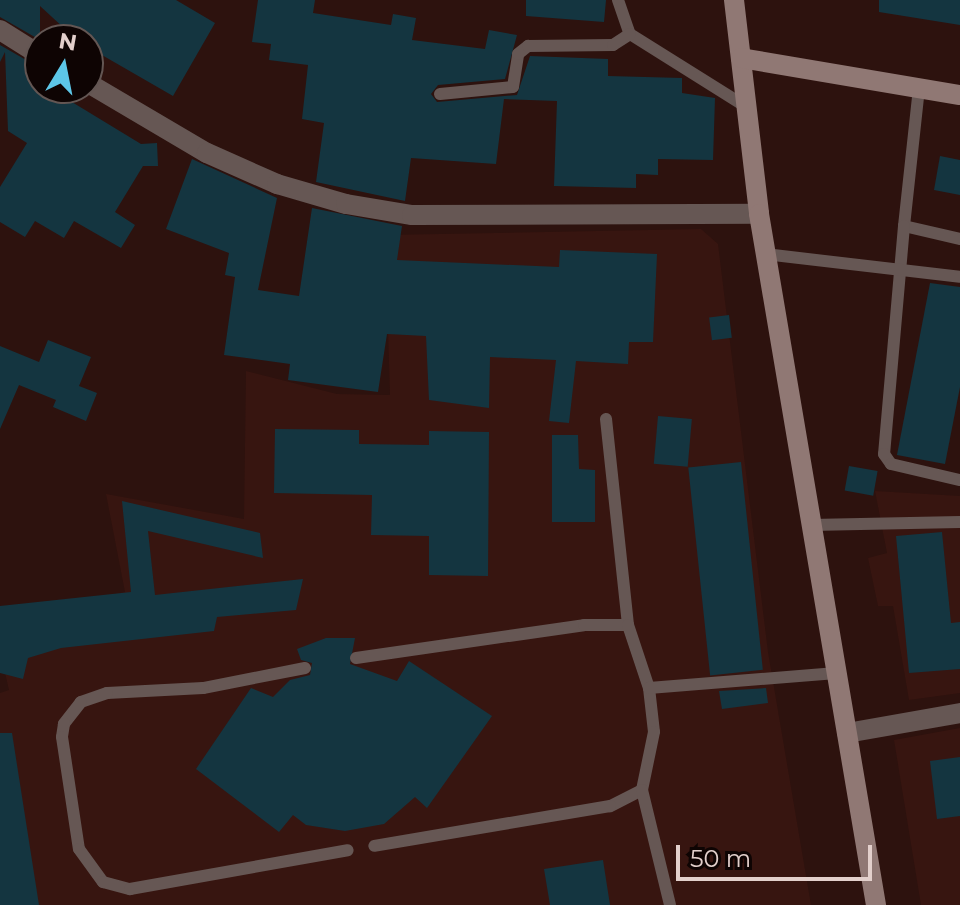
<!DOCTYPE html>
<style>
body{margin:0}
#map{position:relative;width:960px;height:905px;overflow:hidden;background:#2d120e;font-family:Montserrat,sans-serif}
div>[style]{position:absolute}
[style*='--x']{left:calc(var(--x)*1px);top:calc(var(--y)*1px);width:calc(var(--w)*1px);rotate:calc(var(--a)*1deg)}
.built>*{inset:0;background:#371510}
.building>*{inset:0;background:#143540;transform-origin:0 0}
.lane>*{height:12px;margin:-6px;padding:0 6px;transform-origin:6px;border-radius:6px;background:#665754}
.street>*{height:20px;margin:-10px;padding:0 10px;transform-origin:10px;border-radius:10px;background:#665754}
.secondary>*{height:20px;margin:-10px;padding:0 10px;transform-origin:10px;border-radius:10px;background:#907874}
span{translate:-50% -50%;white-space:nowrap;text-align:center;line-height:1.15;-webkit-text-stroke:6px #0e0403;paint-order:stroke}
.north{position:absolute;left:24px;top:24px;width:80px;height:80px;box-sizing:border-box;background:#0e0403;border:2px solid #635653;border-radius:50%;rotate:10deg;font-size:22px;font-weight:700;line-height:32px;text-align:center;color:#e3d0cc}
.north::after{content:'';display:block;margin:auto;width:28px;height:36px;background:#5dc7e8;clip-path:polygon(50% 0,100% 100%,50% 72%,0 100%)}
.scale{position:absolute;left:676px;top:845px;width:196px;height:36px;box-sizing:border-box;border:4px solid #e3d0cc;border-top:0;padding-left:10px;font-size:24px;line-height:28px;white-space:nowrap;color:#e3d0cc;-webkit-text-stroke:6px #0e0403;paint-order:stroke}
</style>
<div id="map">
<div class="built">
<i style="clip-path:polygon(701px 229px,718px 244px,768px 652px,811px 905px,0 905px,0 693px,9px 690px,1px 656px,28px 612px,125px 592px,106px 494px,244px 519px,246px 371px,337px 394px,390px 395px,385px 235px)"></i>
<i style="clip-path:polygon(875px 491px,960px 496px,960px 693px,909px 700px,893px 606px,878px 606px,868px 558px,887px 553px)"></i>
<i style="clip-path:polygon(960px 728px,960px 905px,921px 905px,894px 740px)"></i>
</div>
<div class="building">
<i style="clip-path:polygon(0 0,176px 0,215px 23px,173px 96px,88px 47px,88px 40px,77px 40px,40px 6px,40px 40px,0 17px)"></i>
<i style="clip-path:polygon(258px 0,315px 0,313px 13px,391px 25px,393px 14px,416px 18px,412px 40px,485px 49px,489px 30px,517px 35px,505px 79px,438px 85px,431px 94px,437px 102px,517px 95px,530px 56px,608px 59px,608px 76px,682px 78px,682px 93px,715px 98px,713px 160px,658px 159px,658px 175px,636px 174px,636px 188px,554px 186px,557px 101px,504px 99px,496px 164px,411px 158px,405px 201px,316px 182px,324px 123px,302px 119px,308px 65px,269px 60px,271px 44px,252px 42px)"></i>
<i style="clip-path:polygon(526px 0,606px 0,604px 22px,526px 16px)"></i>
<i style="clip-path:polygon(879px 0,960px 0,960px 25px,879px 12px)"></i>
<i style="clip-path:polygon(0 45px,40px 68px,40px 88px,67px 88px,67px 99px,141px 144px,157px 143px,158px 166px,143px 166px,115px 212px,135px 225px,121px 248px,74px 221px,64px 238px,35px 221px,25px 237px,0 222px,0 187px,27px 143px,8px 131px,5px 52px,0 62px)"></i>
<i style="clip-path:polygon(940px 156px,960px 160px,960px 195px,934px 190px)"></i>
<i style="clip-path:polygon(192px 159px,277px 198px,258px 290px,299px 296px,312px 208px,402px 226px,397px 260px,559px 267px,560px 250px,657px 254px,653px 342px,629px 342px,628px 364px,576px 361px,569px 423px,549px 421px,556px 360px,490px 357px,489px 408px,429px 400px,426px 336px,387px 334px,378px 392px,288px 380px,290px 364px,224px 355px,235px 277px,225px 275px,229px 253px,166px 229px)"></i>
<i style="clip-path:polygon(930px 283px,960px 287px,960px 387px,945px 464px,897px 455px)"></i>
<i style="left:729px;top:315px;width:23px;height:20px;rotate:83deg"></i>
<i style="clip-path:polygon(48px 340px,91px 357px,79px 386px,97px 393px,86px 421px,53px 407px,56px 400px,19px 385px,0 429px,0 346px,39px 362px)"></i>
<i style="left:658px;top:416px;width:34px;height:48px;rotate:5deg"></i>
<i style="clip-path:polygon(275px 429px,359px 430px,359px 444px,429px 445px,429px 431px,489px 432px,488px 576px,429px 575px,429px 536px,371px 535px,372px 495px,274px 493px)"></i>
<i style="clip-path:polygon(552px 435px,578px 435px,579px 469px,595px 470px,595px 522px,552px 522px)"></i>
<i style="left:741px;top:462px;width:209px;height:53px;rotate:84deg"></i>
<i style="left:849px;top:466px;width:29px;height:25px;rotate:10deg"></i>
<i style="clip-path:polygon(122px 501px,260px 533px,263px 558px,148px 531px,155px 595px,303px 579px,296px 610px,217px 617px,214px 631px,61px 648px,28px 658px,23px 679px,0 673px,0 606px,131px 592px)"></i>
<i style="clip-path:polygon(942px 532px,951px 623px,960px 622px,960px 669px,909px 673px,896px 536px)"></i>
<i style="clip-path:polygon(326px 638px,355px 638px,350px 664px,397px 681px,409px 661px,492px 716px,427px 808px,415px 797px,384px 824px,345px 831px,306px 825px,293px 815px,279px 832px,196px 769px,251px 688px,273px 697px,290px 680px,310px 675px,312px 663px,301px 660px,297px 649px)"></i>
<i style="clip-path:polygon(766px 688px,768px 703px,722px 709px,719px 691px)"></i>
<i style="clip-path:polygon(0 733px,12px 733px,39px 905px,0 905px)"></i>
<i style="clip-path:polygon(960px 757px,960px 816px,937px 819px,930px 761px)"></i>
<i style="clip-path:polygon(603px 860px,610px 905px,550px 905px,544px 869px)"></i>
</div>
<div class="lane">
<i style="--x:618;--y:0;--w:36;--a:71"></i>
<i style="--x:630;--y:34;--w:133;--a:32.1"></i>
<i style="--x:919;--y:88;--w:139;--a:96.2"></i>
<i style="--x:904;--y:226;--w:57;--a:13.1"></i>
<i style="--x:440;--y:94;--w:73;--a:-5.5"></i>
<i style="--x:513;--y:87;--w:33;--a:-81"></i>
<i style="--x:518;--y:54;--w:13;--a:-39"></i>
<i style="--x:528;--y:46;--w:85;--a:-0.7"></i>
<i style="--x:613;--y:45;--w:20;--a:-33"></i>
<i style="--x:904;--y:226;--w:229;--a:95"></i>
<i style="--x:884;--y:454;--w:12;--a:55"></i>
<i style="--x:891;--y:464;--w:71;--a:13.1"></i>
<i style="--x:765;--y:254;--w:196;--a:6.7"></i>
<i style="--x:606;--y:419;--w:207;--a:83.9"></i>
<i style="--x:811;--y:525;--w:149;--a:-1.2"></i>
<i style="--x:356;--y:658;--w:230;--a:-8.2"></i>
<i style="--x:584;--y:625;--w:44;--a:0"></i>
<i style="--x:628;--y:625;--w:66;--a:71.6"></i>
<i style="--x:649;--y:688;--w:44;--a:83.5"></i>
<i style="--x:654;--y:732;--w:59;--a:101.7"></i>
<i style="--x:642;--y:790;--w:36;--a:153"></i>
<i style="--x:610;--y:806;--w:239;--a:170.4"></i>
<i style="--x:305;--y:668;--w:104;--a:168.9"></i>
<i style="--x:203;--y:688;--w:96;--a:177"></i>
<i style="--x:107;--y:693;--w:28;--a:161"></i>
<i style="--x:81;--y:702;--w:28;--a:128"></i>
<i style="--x:64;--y:724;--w:13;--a:99"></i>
<i style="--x:62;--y:737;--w:113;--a:81.4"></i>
<i style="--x:79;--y:849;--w:41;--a:54"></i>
<i style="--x:103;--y:882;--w:28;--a:15"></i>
<i style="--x:130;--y:889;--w:221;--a:-10.1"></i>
<i style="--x:649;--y:688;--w:188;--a:-4.6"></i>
<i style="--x:642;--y:790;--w:118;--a:76.3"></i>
</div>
<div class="street">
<i style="--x:0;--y:30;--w:47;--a:32"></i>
<i style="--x:88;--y:83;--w:138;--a:30.5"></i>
<i style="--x:207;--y:153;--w:77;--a:23.9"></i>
<i style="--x:277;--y:184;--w:72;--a:16.2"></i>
<i style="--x:346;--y:204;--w:67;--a:9.5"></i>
<i style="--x:412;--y:215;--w:347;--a:-0.2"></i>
<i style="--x:847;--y:733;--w:115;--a:-10"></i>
</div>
<div class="secondary">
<i style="--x:734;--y:0;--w:215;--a:83.3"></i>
<i style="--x:759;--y:214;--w:701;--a:80.39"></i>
<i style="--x:741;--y:58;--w:222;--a:9.6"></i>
</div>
<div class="north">N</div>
<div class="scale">50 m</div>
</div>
